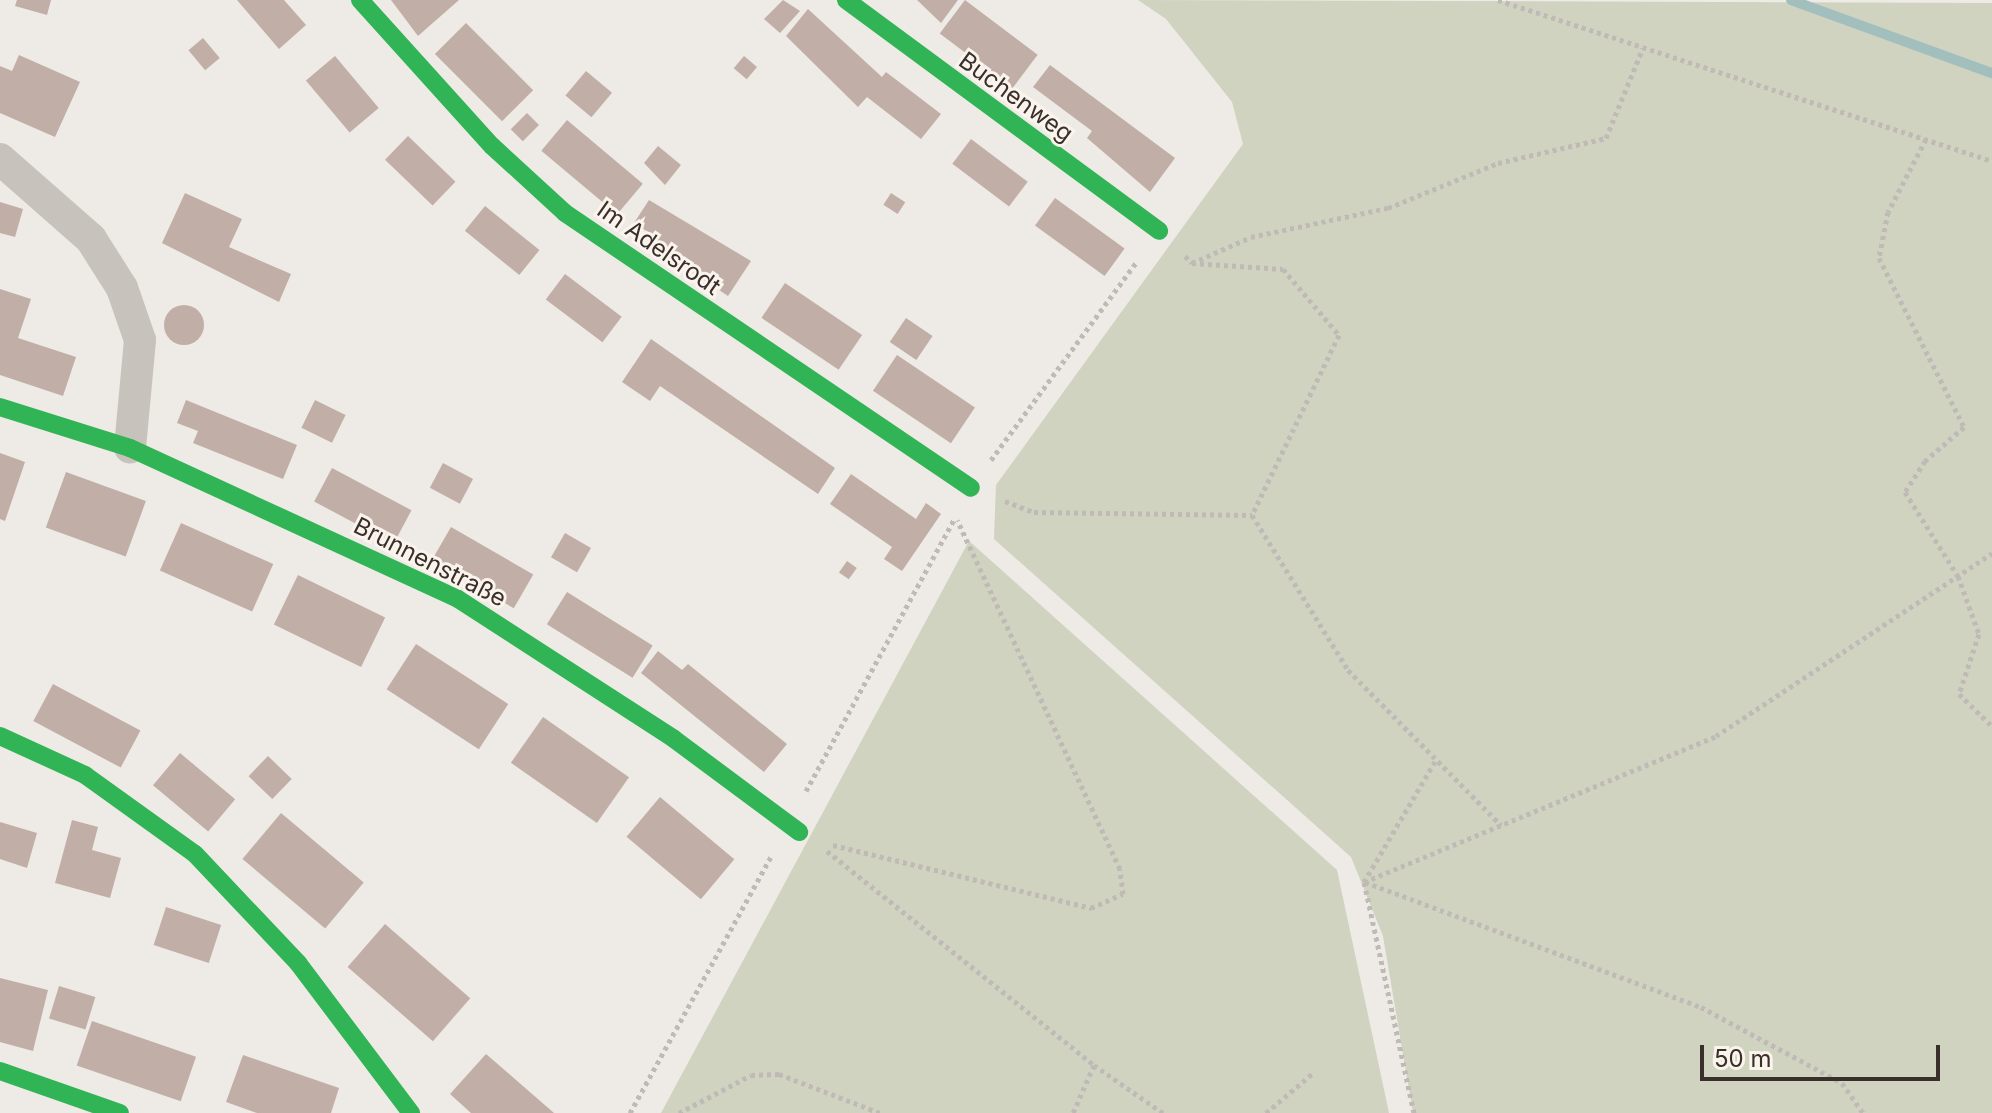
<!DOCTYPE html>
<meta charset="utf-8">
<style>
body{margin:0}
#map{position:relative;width:1992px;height:1113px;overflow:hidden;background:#eeeae5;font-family:Inter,sans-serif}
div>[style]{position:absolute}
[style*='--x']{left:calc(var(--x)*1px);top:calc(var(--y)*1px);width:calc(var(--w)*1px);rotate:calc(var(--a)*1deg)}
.green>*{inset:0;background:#cfd3c0}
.stream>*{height:10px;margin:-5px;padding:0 5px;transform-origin:5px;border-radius:5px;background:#a2bfbe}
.building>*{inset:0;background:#c1afa7;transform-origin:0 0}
.round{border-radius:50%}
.path>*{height:5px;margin-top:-2.5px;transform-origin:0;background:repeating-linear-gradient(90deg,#c0bab6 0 4px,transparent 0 8px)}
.street>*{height:32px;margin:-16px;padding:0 16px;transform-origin:16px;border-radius:16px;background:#c8c2bd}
.fast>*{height:18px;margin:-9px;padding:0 9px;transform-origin:9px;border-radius:9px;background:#30b455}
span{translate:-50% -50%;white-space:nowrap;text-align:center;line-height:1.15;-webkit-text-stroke:6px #faf4ed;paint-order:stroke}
.street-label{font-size:24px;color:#392f2b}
.scale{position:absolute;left:1700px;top:1045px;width:240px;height:36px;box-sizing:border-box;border:4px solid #392f2b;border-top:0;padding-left:10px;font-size:24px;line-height:28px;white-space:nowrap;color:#392f2b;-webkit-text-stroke:6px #faf4ed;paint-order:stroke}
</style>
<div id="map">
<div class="green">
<i style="clip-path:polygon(1138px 0,1992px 3px,1992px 1113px,1413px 1113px,1383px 936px,1351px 857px,994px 539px,996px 485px,1243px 144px,1232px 102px,1166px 19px)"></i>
<i style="clip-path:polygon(969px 541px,1337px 870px,1389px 1113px,661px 1113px)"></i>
</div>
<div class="stream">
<i style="--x:1791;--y:0;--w:214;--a:20"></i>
</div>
<div class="building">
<i style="clip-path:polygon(17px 0,51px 0,47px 15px,15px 6px)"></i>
<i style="clip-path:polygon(237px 0,284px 0,306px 25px,279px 49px)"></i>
<i style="clip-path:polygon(391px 0,459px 0,418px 36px)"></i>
<i style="clip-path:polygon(783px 0,800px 11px,780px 33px,764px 19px)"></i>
<i style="clip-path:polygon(917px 0,958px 0,941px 23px)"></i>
<i style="left:965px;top:0;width:91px;height:42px;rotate:37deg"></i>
<i style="clip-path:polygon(808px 9px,882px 77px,886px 72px,941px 114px,921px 139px,867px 97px,858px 107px,786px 36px)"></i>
<i style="left:466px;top:23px;width:95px;height:44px;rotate:45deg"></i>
<i style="left:203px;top:38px;width:26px;height:19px;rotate:50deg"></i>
<i style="clip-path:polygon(19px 55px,80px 82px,55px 137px,0 113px,0 66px,12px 71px)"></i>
<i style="left:335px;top:56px;width:68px;height:38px;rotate:50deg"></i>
<i style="left:744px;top:56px;width:17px;height:16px;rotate:40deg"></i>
<i style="clip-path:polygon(1050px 65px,1175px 158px,1150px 192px,1087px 138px,1092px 131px,1033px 87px)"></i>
<i style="left:586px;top:71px;width:34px;height:32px;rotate:40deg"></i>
<i style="left:527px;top:113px;width:17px;height:23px;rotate:45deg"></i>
<i style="left:567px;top:120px;width:99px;height:40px;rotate:40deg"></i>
<i style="left:408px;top:136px;width:66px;height:33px;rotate:44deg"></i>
<i style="left:971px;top:139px;width:71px;height:31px;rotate:37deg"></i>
<i style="clip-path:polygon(658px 146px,681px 165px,665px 185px,644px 163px)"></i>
<i style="clip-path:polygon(185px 193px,242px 219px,229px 247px,291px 274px,279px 302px,162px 243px)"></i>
<i style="left:891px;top:193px;width:17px;height:14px;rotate:33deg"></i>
<i style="left:1055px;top:198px;width:86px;height:34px;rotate:36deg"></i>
<i style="clip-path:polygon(649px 200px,751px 261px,728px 296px,651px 244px,656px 237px,634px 223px)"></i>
<i style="clip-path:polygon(0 202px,23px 209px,15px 237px,0 233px)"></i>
<i style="left:485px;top:206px;width:70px;height:32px;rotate:39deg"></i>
<i style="left:565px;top:274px;width:71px;height:32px;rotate:37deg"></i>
<i style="left:785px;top:283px;width:93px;height:42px;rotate:34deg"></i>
<i style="clip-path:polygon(0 289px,31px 299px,18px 338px,76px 357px,63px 396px,0 375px)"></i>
<i class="round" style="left:164px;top:305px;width:40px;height:40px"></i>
<i style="left:906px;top:318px;width:32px;height:29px;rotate:34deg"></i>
<i style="clip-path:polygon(651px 339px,835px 468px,818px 494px,660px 386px,650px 401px,622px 382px)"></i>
<i style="left:897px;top:355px;width:94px;height:43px;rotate:34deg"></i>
<i style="clip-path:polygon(186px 400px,297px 445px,283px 479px,193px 443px,198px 431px,177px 423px)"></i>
<i style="left:315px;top:400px;width:34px;height:31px;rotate:26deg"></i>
<i style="clip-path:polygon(0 453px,25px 462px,5px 521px,0 519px)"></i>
<i style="left:443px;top:463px;width:34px;height:28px;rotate:28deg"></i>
<i style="left:332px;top:468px;width:90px;height:38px;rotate:28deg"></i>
<i style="left:66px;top:472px;width:85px;height:59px;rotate:20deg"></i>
<i style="clip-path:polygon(851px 474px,916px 519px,926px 503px,941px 514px,902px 571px,884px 559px,892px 547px,830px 504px)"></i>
<i style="left:181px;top:523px;width:101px;height:52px;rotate:24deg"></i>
<i style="left:451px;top:527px;width:95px;height:39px;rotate:30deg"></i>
<i style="left:565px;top:533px;width:30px;height:28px;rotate:30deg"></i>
<i style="left:847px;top:561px;width:12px;height:14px;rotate:35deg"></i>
<i style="left:298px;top:575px;width:97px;height:55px;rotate:26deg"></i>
<i style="left:567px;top:592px;width:101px;height:38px;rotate:32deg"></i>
<i style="left:416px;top:644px;width:110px;height:54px;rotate:33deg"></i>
<i style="clip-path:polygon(658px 651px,682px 670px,688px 664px,787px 744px,764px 772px,641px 673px)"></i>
<i style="left:53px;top:684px;width:99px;height:42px;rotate:28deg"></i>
<i style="left:543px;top:717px;width:105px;height:56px;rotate:35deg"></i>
<i style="left:180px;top:753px;width:72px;height:42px;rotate:40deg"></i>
<i style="left:268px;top:756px;width:33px;height:28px;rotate:44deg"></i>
<i style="left:660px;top:797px;width:97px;height:52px;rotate:40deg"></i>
<i style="left:281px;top:813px;width:108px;height:60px;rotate:40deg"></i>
<i style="clip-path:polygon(72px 820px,98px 827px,92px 850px,121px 858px,110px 898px,55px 883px)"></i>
<i style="clip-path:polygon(0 822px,37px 833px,27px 868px,0 859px)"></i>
<i style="left:166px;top:907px;width:58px;height:40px;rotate:18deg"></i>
<i style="left:385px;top:924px;width:113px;height:57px;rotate:41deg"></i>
<i style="clip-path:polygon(0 978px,48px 990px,33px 1051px,0 1042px)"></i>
<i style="left:59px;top:986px;width:38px;height:34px;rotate:17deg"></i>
<i style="left:92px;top:1021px;width:110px;height:47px;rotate:19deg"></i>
<i style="clip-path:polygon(486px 1054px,554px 1113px,471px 1113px,450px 1094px)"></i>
<i style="clip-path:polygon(243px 1055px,339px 1088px,331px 1113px,257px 1113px,226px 1102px)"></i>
</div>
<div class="path">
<i style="--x:1498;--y:0;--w:520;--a:18.05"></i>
<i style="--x:1926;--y:139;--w:82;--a:117.5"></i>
<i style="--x:1888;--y:212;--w:47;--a:101.1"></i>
<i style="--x:1879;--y:258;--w:189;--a:63.3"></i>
<i style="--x:1964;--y:427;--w:52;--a:138.9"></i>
<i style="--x:1925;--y:461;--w:37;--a:123"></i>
<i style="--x:1905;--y:492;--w:99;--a:57.8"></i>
<i style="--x:1958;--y:576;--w:62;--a:70.1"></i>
<i style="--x:1979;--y:634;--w:63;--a:108.4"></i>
<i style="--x:1959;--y:694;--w:46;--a:44.1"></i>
<i style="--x:1185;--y:256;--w:10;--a:45"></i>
<i style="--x:1192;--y:263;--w:91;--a:3.8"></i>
<i style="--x:1283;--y:269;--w:87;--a:49.7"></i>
<i style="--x:1339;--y:335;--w:200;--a:115.8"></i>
<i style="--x:1192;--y:263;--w:64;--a:-23.8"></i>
<i style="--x:1251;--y:237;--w:140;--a:-12"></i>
<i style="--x:1388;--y:208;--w:119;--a:-22.2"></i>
<i style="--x:1498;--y:163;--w:111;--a:-13"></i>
<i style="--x:1606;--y:138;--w:97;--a:-67.7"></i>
<i style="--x:991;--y:460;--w:247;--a:-53.7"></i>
<i style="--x:1005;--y:501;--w:31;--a:21"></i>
<i style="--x:1034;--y:512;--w:218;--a:0.8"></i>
<i style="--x:1252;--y:515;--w:182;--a:58.2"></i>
<i style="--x:1348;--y:670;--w:218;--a:45.4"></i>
<i style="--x:806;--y:791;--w:310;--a:-61.4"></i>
<i style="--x:833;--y:845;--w:266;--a:13.7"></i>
<i style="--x:1091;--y:908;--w:35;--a:-24"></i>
<i style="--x:1123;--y:894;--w:25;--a:-97"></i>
<i style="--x:1120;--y:869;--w:385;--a:-115"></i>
<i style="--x:827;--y:851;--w:342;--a:38.7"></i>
<i style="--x:1094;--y:1065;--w:52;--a:113.6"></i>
<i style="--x:1364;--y:882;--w:381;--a:-22.5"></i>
<i style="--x:1716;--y:736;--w:331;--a:-33.5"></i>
<i style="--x:1365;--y:882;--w:358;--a:20.4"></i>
<i style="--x:1701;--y:1007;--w:160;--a:28.3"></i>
<i style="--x:1842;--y:1083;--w:37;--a:55"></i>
<i style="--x:1094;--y:1065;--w:84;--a:34.8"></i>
<i style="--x:630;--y:1113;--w:293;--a:-61.2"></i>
<i style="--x:679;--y:1113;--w:81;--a:-27.8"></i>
<i style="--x:751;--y:1075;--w:28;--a:-2"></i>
<i style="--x:779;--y:1074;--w:108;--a:21.1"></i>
<i style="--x:1266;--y:1113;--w:62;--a:-40.4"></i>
<i style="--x:1414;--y:1113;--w:236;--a:-102.2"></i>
<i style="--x:1364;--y:882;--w:142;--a:-59.5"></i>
</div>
<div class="street">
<i style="--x:0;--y:159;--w:121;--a:41.3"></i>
<i style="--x:91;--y:239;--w:58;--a:57.7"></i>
<i style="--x:122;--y:288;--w:55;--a:70.9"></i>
<i style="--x:140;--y:340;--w:108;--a:95.3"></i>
</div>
<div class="fast">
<i style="--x:360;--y:0;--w:197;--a:47.9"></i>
<i style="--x:492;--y:146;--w:99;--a:42.5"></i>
<i style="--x:565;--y:213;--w:490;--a:34.1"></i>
<i style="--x:846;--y:0;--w:389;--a:36.4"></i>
<i style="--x:0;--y:407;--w:136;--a:17.5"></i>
<i style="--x:130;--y:448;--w:361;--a:24.7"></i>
<i style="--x:458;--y:599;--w:257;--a:32.9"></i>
<i style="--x:674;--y:739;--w:156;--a:36.6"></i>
<i style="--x:0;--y:736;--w:94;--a:24.6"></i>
<i style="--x:85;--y:775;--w:135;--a:35.7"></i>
<i style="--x:195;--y:854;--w:150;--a:46.6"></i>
<i style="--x:298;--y:963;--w:188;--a:53"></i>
<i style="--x:0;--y:1071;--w:127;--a:19.3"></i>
</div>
<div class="street-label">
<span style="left:1016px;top:97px;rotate:36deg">Buchenweg</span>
<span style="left:659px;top:248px;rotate:35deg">Im Adelsrodt</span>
<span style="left:430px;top:562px;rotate:27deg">Brunnenstraße</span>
</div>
<div class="scale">50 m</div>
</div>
